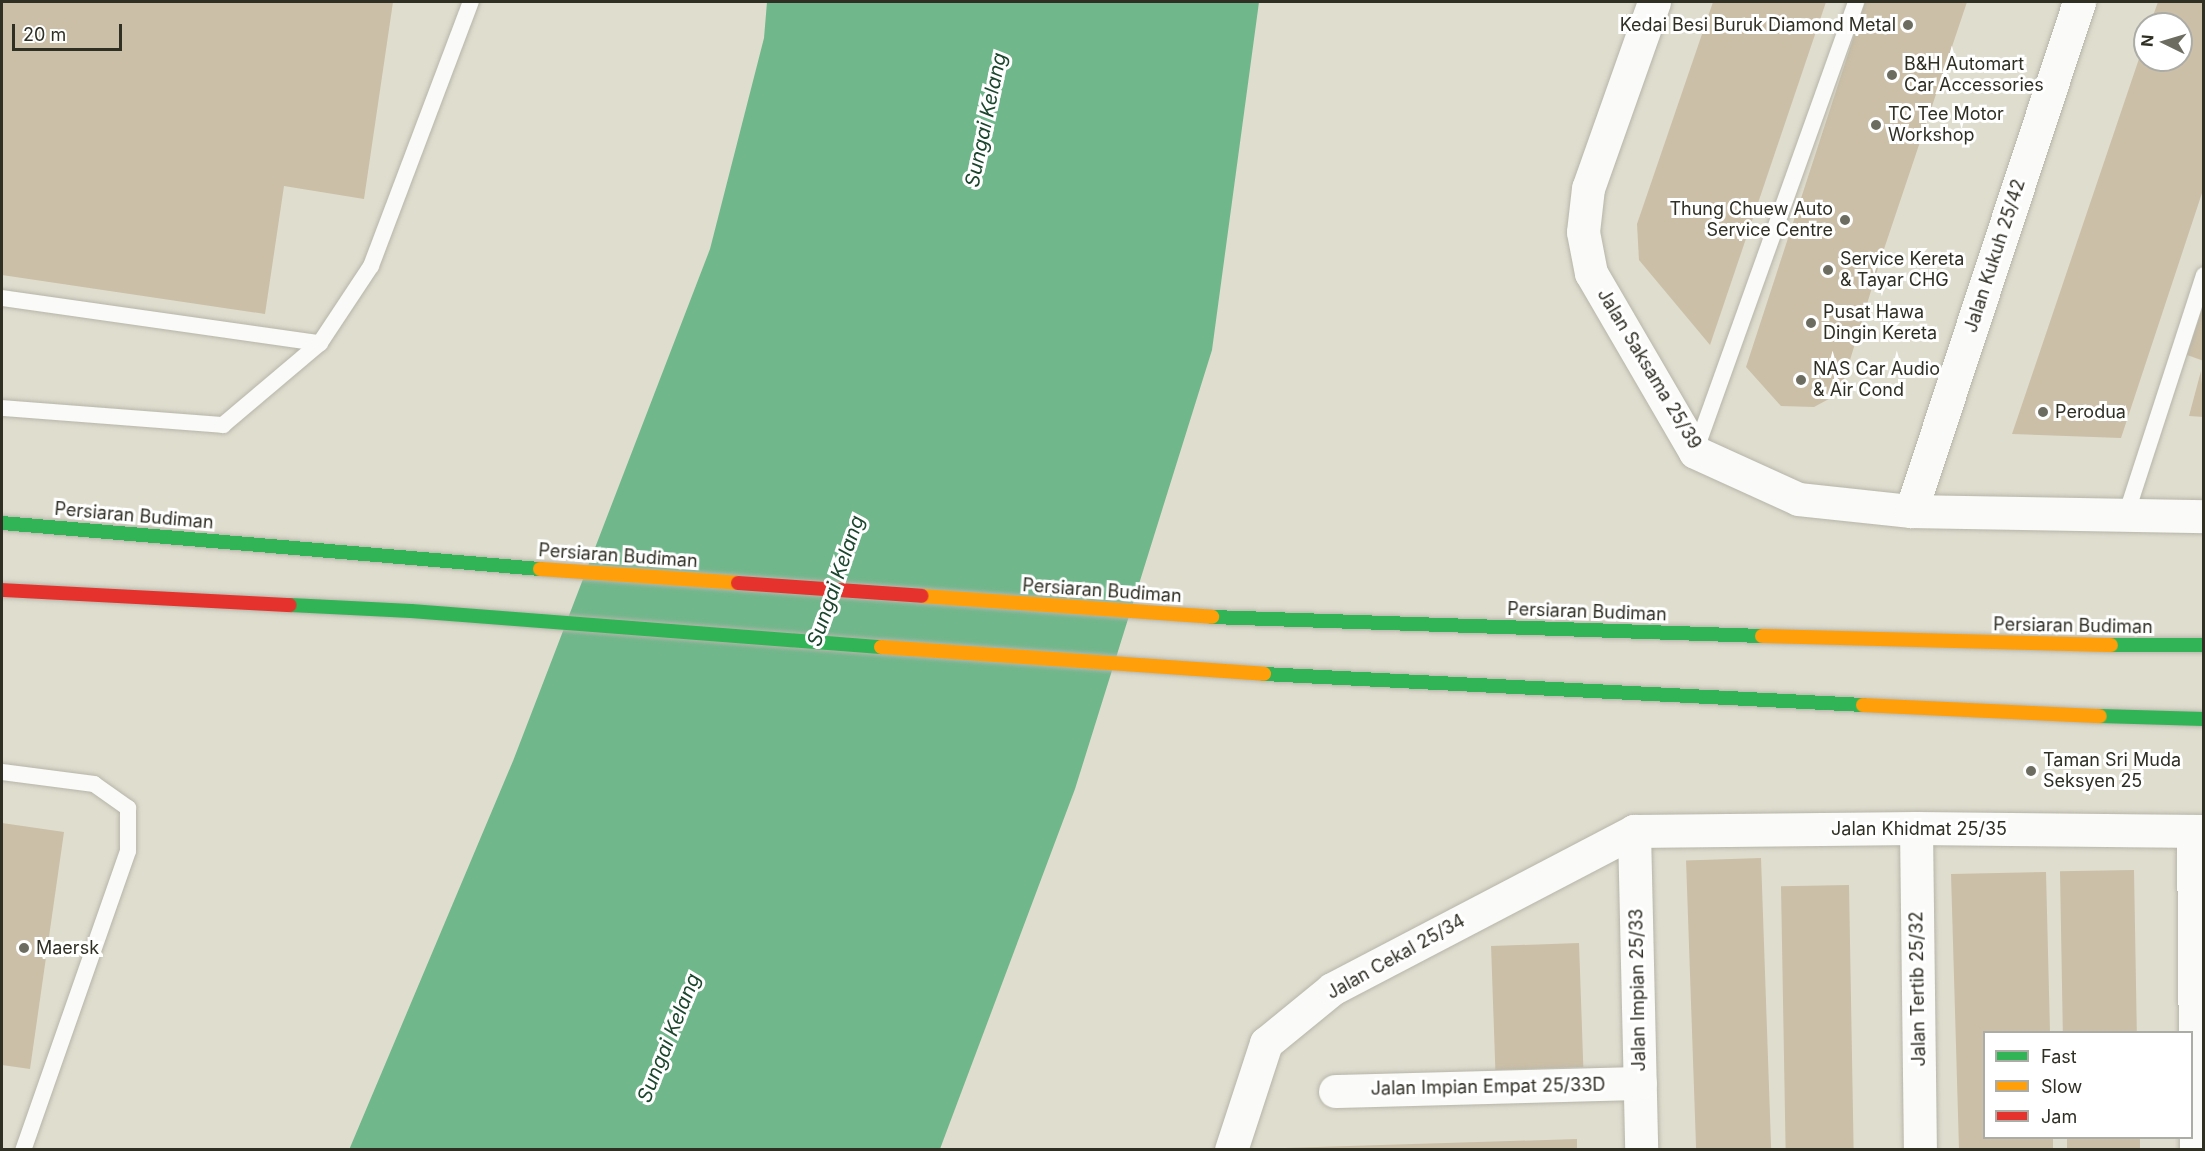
<!DOCTYPE html>
<style>
body{margin:0}
#map{position:relative;width:2205px;height:1151px;overflow:hidden;background:#dfddce;font-family:Inter,sans-serif}
div>[style]{position:absolute}
[style*='--x']{left:calc(var(--x)*1px);top:calc(var(--y)*1px);width:calc(var(--w)*1px);rotate:calc(var(--a)*1deg)}
.water>*{inset:0;background:#71b78c}
.building>*{inset:0;background:#cbbfa7;transform-origin:0 0}
.roads{filter:drop-shadow(0 0 2px #b6b5a9) drop-shadow(0 0 2px #b6b5a9)}
.lane>*{height:16px;margin:-8px;padding:0 8px;transform-origin:8px;border-radius:8px;background:#fafaf8}
.street>*{height:33px;margin:-16.5px;padding:0 16.5px;transform-origin:16.5px;border-radius:16.5px;background:#fafaf8}
.fast>*{height:14px;margin:-7px;padding:0 7px;transform-origin:7px;border-radius:7px;background:#30b455}
.slow>*{height:14px;margin:-7px;padding:0 7px;transform-origin:7px;border-radius:7px;background:#ff9f0a}
.jam>*{height:14px;margin:-7px;padding:0 7px;transform-origin:7px;border-radius:7px;background:#e5322d}
.dots>*{width:16px;height:16px;translate:-50% -50%;box-sizing:border-box;border:3px solid #fff;border-radius:50%}
span{translate:-50% -50%;white-space:nowrap;text-align:center;line-height:1.15;-webkit-text-stroke:6px #fff;paint-order:stroke}
.poi-label{font-size:18px;color:#302f24}
.right{translate:-100% -50%;text-align:right}
.left{translate:0 -50%;text-align:left}
.street-label{font-size:18px;color:#302f24}
.water-label{font-size:20px;color:#1b452d;font-style:italic}
.frame{position:absolute;inset:0;border:3px solid #302f24;pointer-events:none}
.legend{position:absolute;left:1983px;top:1031px;width:210px;height:108px;box-sizing:border-box;background:#fff;border:2px solid #acaca7;margin:0;padding:8px 10px;list-style:none;font-size:18px;color:#302f24}
.legend li{display:flex;align-items:center;gap:12px;height:30px}
.legend b{width:30px;border:2px solid #acaca7}
.north{position:absolute;left:2133px;top:12px;width:60px;height:60px;box-sizing:border-box;background:#fff;border:2px solid #acaca7;border-radius:50%;rotate:275deg;font-size:16px;font-weight:700;line-height:24px;text-align:center;color:#302f24}
.north::after{content:'';display:block;margin:auto;width:21px;height:27px;background:#6d6c60;clip-path:polygon(50% 0,100% 100%,50% 72%,0 100%)}
.scale{position:absolute;left:12px;top:24px;width:110px;height:27px;box-sizing:border-box;border:3px solid #302f24;border-top:0;padding-left:8px;font-size:18px;line-height:21px;white-space:nowrap;color:#302f24;-webkit-text-stroke:4px #fff;paint-order:stroke}
</style>
<div id="map">
<div class="water">
<i style="clip-path:polygon(767px 2px,1259px 2px,1212px 350px,1075px 789px,940px 1149px,349px 1150px,513px 761px,710px 249px,764px 38px)"></i>
</div>
<div class="building">
<i style="clip-path:polygon(2px 2px,393px 2px,364px 199px,284px 186px,265px 314px,2px 275px)"></i>
<i style="clip-path:polygon(1713px 2px,1826px 2px,1710px 345px,1639px 260px,1637px 224px)"></i>
<i style="clip-path:polygon(1865px 2px,1967px 2px,1881px 258px,1840px 393px,1814px 407px,1781px 406px,1746px 367px)"></i>
<i style="clip-path:polygon(2158px 2px,2204px 2px,2204px 187px,2121px 438px,2012px 434px,2145px 41px,2145px 60px,2181px 60px,2181px 24px,2150px 24px)"></i>
<i style="clip-path:polygon(2204px 303px,2204px 361px,2187px 355px)"></i>
<i style="clip-path:polygon(2201px 371px,2204px 417px,2189px 416px)"></i>
<i style="clip-path:polygon(2px 823px,64px 832px,30px 1069px,2px 1065px)"></i>
<i style="left:1761px;top:858px;width:291px;height:75px;rotate:88deg"></i>
<i style="left:2134px;top:870px;width:162px;height:74px;rotate:89deg"></i>
<i style="clip-path:polygon(2046px 872px,2050px 1032px,1984px 1032px,1984px 1138px,2053px 1138px,2053px 1149px,1959px 1149px,1951px 874px)"></i>
<i style="left:1849px;top:885px;width:264px;height:68px;rotate:89deg"></i>
<i style="left:1579px;top:943px;width:124px;height:88px;rotate:88deg"></i>
<i style="left:2067px;top:1138px;width:73px;height:11px"></i>
<i style="clip-path:polygon(1577px 1139px,1577px 1149px,1285px 1149px,1285px 1148px)"></i>
</div>
<div class="roads">
<div class="lane">
<i style="--x:2;--y:298;--w:321;--a:8.1"></i>
<i style="--x:2;--y:408;--w:222;--a:4.4"></i>
<i style="--x:223;--y:425;--w:127;--a:-40.2"></i>
<i style="--x:320;--y:343;--w:92;--a:-56.5"></i>
<i style="--x:371;--y:266;--w:282;--a:-69.3"></i>
<i style="--x:1695;--y:452;--w:478;--a:-70.3"></i>
<i style="--x:2126;--y:515;--w:252;--a:-72"></i>
<i style="--x:2;--y:772;--w:93;--a:7.4"></i>
<i style="--x:94;--y:784;--w:42;--a:35.2"></i>
<i style="--x:128;--y:808;--w:43;--a:90"></i>
<i style="--x:128;--y:851;--w:317;--a:109.3"></i>
</div>
<div class="street">
<i style="--x:1654;--y:2;--w:197;--a:109.5"></i>
<i style="--x:1588;--y:188;--w:44;--a:96.5"></i>
<i style="--x:1583;--y:232;--w:42;--a:79"></i>
<i style="--x:1591;--y:273;--w:207;--a:59.8"></i>
<i style="--x:1695;--y:452;--w:113;--a:24.5"></i>
<i style="--x:1798;--y:499;--w:114;--a:6.1"></i>
<i style="--x:1911;--y:511;--w:293;--a:1"></i>
<i style="--x:1911;--y:511;--w:536;--a:-71.73"></i>
<i style="--x:1916;--y:828;--w:322;--a:89.3"></i>
<i style="--x:1634;--y:831;--w:319;--a:88.7"></i>
<i style="--x:2193;--y:831;--w:319;--a:89.5"></i>
<i style="--x:1335;--y:1091;--w:305;--a:-1.5"></i>
<i style="--x:1231;--y:1150;--w:113;--a:-71.9"></i>
<i style="--x:1266;--y:1043;--w:85;--a:-39.3"></i>
<i style="--x:1332;--y:989;--w:341;--a:-27.6"></i>
<i style="--x:1634;--y:831;--w:282;--a:-0.6"></i>
<i style="--x:1916;--y:828;--w:288;--a:0.6"></i>
</div>
<div class="fast">
<i style="--x:2;--y:523;--w:540;--a:4.89"></i>
<i style="--x:290;--y:605;--w:121;--a:2.8"></i>
<i style="--x:411;--y:611;--w:471;--a:4.4"></i>
<i style="--x:1212;--y:617;--w:550;--a:1.98"></i>
<i style="--x:2111;--y:645;--w:93;--a:0"></i>
<i style="--x:1264;--y:674;--w:600;--a:2.96"></i>
<i style="--x:2100;--y:716;--w:104;--a:1.7"></i>
</div>
<div class="slow">
<i style="--x:540;--y:569;--w:198;--a:4"></i>
<i style="--x:922;--y:596;--w:291;--a:4.1"></i>
<i style="--x:1762;--y:636;--w:349;--a:1.5"></i>
<i style="--x:881;--y:647;--w:384;--a:4"></i>
<i style="--x:1863;--y:705;--w:237;--a:2.7"></i>
</div>
<div class="jam">
<i style="--x:738;--y:583;--w:184;--a:4"></i>
<i style="--x:2;--y:590;--w:288;--a:3"></i>
</div>
</div>
<div class="dots">
<i style="left:1908px;top:25px;background:#6d6c60"></i>
<i style="left:1892px;top:75px;background:#6d6c60"></i>
<i style="left:1876px;top:125px;background:#6d6c60"></i>
<i style="left:1845px;top:220px;background:#6d6c60"></i>
<i style="left:1828px;top:270px;background:#6d6c60"></i>
<i style="left:1811px;top:323px;background:#6d6c60"></i>
<i style="left:1801px;top:380px;background:#6d6c60"></i>
<i style="left:2043px;top:412px;background:#6d6c60"></i>
<i style="left:2031px;top:771px;background:#6d6c60"></i>
<i style="left:24px;top:948px;background:#6d6c60"></i>
</div>
<div class="poi-label">
<span class="right" style="left:1896px;top:25px">Kedai Besi Buruk Diamond Metal</span>
<span class="left" style="left:1904px;top:75px">B&amp;H Automart<br>Car Accessories</span>
<span class="left" style="left:1888px;top:125px">TC Tee Motor<br>Workshop</span>
<span class="right" style="left:1833px;top:220px">Thung Chuew Auto<br>Service Centre</span>
<span class="left" style="left:1840px;top:270px">Service Kereta<br>&amp; Tayar CHG</span>
<span class="left" style="left:1823px;top:323px">Pusat Hawa<br>Dingin Kereta</span>
<span class="left" style="left:1813px;top:380px">NAS Car Audio<br>&amp; Air Cond</span>
<span class="left" style="left:2055px;top:412px">Perodua</span>
<span class="left" style="left:2043px;top:771px">Taman Sri Muda<br>Seksyen 25</span>
<span class="left" style="left:36px;top:948px">Maersk</span>
</div>
<div class="street-label">
<span style="left:1995px;top:256px;rotate:-72deg">Jalan Kukuh 25/42</span>
<span style="left:1649px;top:369px;rotate:59deg">Jalan Saksama 25/39</span>
<span style="left:134px;top:516px;rotate:5deg">Persiaran Budiman</span>
<span style="left:618px;top:556px;rotate:4deg">Persiaran Budiman</span>
<span style="left:1102px;top:591px;rotate:4deg">Persiaran Budiman</span>
<span style="left:1587px;top:612px;rotate:2deg">Persiaran Budiman</span>
<span style="left:2073px;top:626px;rotate:1deg">Persiaran Budiman</span>
<span style="left:1919px;top:829px">Jalan Khidmat 25/35</span>
<span style="left:1396px;top:957px;rotate:-29deg">Jalan Cekal 25/34</span>
<span style="left:1918px;top:989px;rotate:-91deg">Jalan Tertib 25/32</span>
<span style="left:1638px;top:990px;rotate:-91deg">Jalan Impian 25/33</span>
<span style="left:1488px;top:1087px;rotate:-1deg">Jalan Impian Empat 25/33D</span>
</div>
<div class="water-label">
<span style="left:986px;top:120px;rotate:-78deg">Sungai Kelang</span>
<span style="left:836px;top:581px;rotate:-71deg">Sungai Kelang</span>
<span style="left:669px;top:1038px;rotate:-68deg">Sungai Kelang</span>
</div>
<div class="frame"></div>
<ul class="legend">
<li><b style="height:8px;background:#30b455"></b>Fast</li>
<li><b style="height:8px;background:#ff9f0a"></b>Slow</li>
<li><b style="height:8px;background:#e5322d"></b>Jam</li>
</ul>
<div class="north">N</div>
<div class="scale">20 m</div>
</div>
